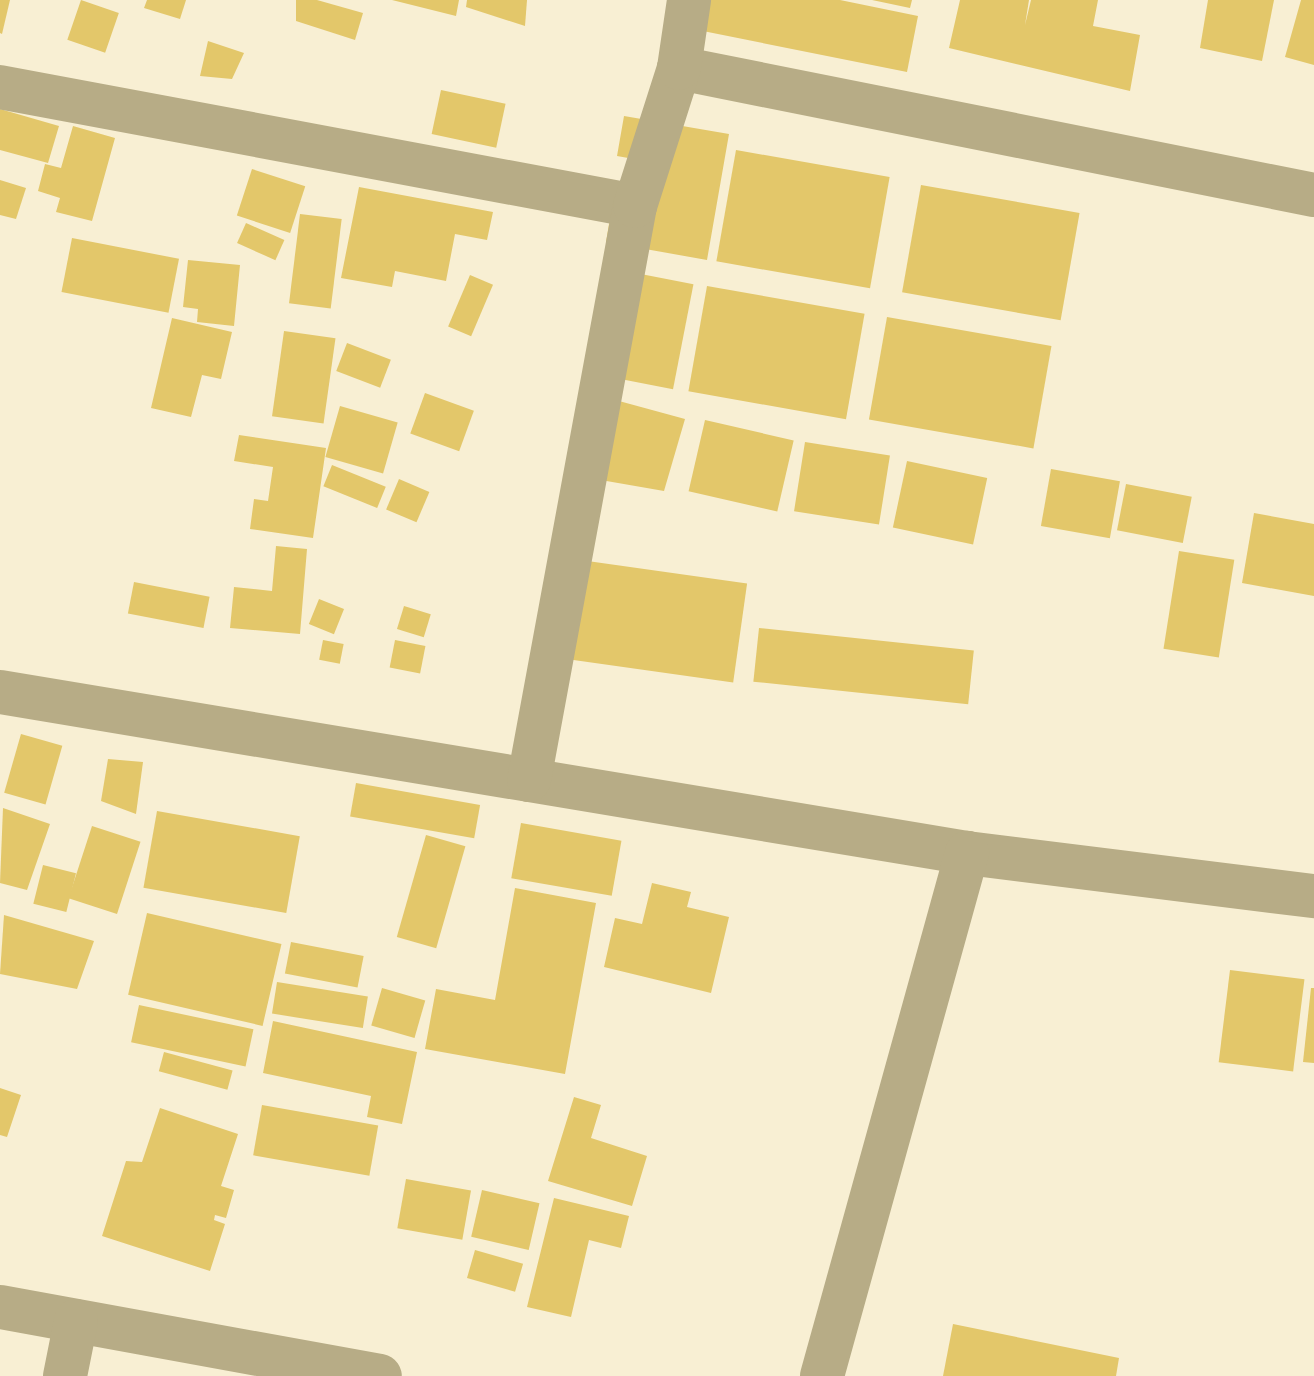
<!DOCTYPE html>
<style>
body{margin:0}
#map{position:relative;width:1314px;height:1376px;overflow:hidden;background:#f8efd3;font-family:Karla,sans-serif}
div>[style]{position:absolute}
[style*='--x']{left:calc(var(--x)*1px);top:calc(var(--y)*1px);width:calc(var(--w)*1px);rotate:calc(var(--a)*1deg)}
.building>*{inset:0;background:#e3c76a;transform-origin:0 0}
.minor>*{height:44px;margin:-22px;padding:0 22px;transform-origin:22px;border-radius:22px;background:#b7ac86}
span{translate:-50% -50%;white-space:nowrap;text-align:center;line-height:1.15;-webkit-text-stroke:7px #f8efd3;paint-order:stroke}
</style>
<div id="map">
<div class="building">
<i style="clip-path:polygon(0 0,10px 0,2px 34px,0 33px)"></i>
<i style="left:81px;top:0;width:40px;height:42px;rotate:19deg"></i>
<i style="clip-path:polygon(147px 0,186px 0,180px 19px,144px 8px)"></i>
<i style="clip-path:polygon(296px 0,317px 0,363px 13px,355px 40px,296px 21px)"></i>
<i style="clip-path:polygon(392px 0,459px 0,456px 16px)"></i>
<i style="clip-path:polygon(467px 0,527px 0,525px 26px,466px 7px)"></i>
<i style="clip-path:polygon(672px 0,840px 0,918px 16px,907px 72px,668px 24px)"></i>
<i style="clip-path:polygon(872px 0,912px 0,910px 8px)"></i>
<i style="clip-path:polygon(960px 0,1029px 0,1025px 25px,1031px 0,1098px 0,1093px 26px,1140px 35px,1130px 91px,949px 48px)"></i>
<i style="clip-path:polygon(1208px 0,1274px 0,1262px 61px,1200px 48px)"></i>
<i style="clip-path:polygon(1301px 0,1314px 0,1314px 65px,1285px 57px)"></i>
<i style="clip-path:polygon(208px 41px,244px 53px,232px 79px,200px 76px)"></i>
<i style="left:441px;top:90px;width:66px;height:45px;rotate:12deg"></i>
<i style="clip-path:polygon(0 109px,59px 126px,48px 163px,0 150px)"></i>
<i style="clip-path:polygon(624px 116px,729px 134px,707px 260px,606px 242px,610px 218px,645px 161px,617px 156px)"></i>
<i style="clip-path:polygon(73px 126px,115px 138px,92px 221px,56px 212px,60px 198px,38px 191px,45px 164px,61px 168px)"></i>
<i style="left:736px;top:150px;width:156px;height:113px;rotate:10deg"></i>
<i style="left:252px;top:169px;width:56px;height:49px;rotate:18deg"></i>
<i style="clip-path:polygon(0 180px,26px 188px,16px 219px,0 215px)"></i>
<i style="left:921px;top:185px;width:161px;height:109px;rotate:10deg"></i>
<i style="clip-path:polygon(359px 187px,493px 212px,487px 240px,455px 234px,446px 281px,395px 271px,392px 287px,341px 278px)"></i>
<i style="left:300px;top:214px;width:42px;height:90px;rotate:7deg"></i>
<i style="left:246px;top:223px;width:42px;height:22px;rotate:24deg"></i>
<i style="left:72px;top:238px;width:109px;height:55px;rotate:11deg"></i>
<i style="clip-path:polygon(188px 260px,240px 265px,234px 326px,197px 322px,198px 309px,183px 307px)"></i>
<i style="left:610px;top:268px;width:85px;height:107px;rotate:11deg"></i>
<i style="left:470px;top:275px;width:25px;height:56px;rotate:23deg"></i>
<i style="left:707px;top:286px;width:160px;height:107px;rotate:10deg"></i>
<i style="left:887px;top:317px;width:167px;height:104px;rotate:10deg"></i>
<i style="clip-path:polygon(172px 318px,232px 332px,221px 379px,202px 375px,191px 417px,151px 408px)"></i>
<i style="left:284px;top:331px;width:52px;height:86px;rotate:8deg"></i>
<i style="left:347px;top:343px;width:47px;height:30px;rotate:21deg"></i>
<i style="left:425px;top:393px;width:52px;height:43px;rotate:20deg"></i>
<i style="clip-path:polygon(608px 398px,685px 419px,664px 491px,595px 479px)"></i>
<i style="left:340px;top:406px;width:60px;height:53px;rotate:16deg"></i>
<i style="left:705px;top:420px;width:91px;height:73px;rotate:13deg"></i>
<i style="clip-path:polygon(239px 435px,326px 448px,313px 538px,250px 529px,254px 499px,268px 501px,273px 467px,234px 461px)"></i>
<i style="left:805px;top:442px;width:86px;height:70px;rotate:9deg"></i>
<i style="left:907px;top:461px;width:82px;height:68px;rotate:12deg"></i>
<i style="left:332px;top:465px;width:58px;height:23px;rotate:22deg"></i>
<i style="left:1051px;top:469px;width:70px;height:58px;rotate:10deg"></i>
<i style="left:399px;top:479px;width:33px;height:33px;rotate:23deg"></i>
<i style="left:1126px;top:484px;width:67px;height:47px;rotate:11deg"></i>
<i style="clip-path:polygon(1254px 513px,1314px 524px,1314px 596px,1242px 583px)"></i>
<i style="clip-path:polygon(276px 546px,307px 549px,300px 634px,230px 628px,234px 587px,272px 591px)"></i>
<i style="left:1179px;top:551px;width:56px;height:99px;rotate:9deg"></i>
<i style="left:552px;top:556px;width:197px;height:100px;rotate:8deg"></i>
<i style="left:134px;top:582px;width:77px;height:32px;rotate:11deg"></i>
<i style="left:319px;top:599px;width:27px;height:27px;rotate:22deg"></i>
<i style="left:404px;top:606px;width:28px;height:24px;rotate:17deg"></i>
<i style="left:759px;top:628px;width:216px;height:54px;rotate:6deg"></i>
<i style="left:323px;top:640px;width:21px;height:20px;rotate:11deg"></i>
<i style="left:395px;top:640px;width:31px;height:28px;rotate:11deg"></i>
<i style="left:21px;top:734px;width:43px;height:61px;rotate:16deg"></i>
<i style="clip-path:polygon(108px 759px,143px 762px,136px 814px,101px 801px)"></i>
<i style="left:356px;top:783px;width:126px;height:34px;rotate:10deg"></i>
<i style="clip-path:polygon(3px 808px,50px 824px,27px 890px,0 883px)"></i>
<i style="left:157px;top:811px;width:145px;height:78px;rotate:10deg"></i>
<i style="left:521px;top:823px;width:102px;height:56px;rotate:10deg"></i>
<i style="left:92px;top:826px;width:51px;height:76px;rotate:18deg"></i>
<i style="left:426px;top:835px;width:41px;height:106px;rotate:16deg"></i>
<i style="left:43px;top:865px;width:34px;height:40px;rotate:14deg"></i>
<i style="clip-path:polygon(652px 883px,691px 892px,687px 907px,729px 917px,711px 993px,604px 967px,615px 918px,642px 924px)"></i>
<i style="clip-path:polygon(515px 888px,596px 903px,565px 1074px,425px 1049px,436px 989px,495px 1000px)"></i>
<i style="left:147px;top:913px;width:138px;height:84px;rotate:13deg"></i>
<i style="clip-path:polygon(4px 915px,94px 941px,77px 989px,0 974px)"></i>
<i style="left:291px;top:942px;width:74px;height:32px;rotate:11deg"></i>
<i style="left:1230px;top:970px;width:75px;height:93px;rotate:7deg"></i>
<i style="left:277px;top:982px;width:92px;height:32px;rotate:9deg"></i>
<i style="left:382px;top:988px;width:45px;height:39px;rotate:16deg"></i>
<i style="clip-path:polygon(1311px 988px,1314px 988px,1314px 1063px,1303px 1062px)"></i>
<i style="left:139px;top:1005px;width:117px;height:38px;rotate:12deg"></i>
<i style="clip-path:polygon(273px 1021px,417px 1052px,402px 1124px,367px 1117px,371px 1096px,263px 1073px)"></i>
<i style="left:164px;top:1052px;width:71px;height:20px;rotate:15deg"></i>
<i style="clip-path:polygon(0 1088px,21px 1095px,7px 1137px,0 1135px)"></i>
<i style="clip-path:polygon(574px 1097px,601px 1105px,591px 1138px,647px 1156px,632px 1206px,548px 1181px)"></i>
<i style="left:262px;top:1105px;width:118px;height:51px;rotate:10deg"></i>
<i style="clip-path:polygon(160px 1108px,238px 1134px,221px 1186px,234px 1190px,226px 1218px,215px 1215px,214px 1220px,225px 1224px,210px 1271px,102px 1236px,126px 1161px,142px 1162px)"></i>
<i style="left:406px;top:1179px;width:66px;height:50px;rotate:10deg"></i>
<i style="left:482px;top:1190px;width:59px;height:48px;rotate:13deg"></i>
<i style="clip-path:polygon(554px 1198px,629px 1216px,621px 1248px,589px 1240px,571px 1317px,527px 1307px)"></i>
<i style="left:475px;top:1250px;width:50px;height:29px;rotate:16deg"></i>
<i style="clip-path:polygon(953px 1324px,1119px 1358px,1116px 1376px,943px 1376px)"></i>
</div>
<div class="minor">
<i style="--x:679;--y:68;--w:648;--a:11.31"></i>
<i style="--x:0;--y:87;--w:646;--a:10.61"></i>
<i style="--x:0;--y:692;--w:980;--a:9.45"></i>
<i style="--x:967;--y:853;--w:350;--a:7.1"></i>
<i style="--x:529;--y:780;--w:584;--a:-79.54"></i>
<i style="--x:635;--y:206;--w:145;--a:-72.3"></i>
<i style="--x:679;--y:68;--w:69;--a:-81.6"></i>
<i style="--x:0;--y:1307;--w:386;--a:10.3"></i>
<i style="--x:65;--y:1376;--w:56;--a:-78.7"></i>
<i style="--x:822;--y:1376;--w:543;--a:-74.5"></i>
</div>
</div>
